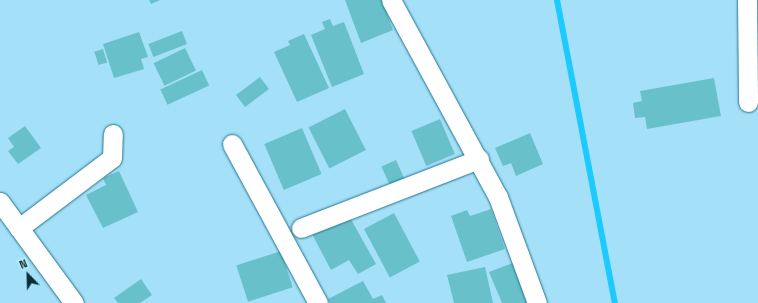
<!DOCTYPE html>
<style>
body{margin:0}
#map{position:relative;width:758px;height:303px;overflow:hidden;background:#a4e0f8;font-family:"Space Grotesk",sans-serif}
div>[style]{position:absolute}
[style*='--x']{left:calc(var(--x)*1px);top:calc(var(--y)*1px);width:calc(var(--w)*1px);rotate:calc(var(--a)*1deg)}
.stream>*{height:6px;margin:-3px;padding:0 3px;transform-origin:3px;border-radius:3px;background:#1dcafd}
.building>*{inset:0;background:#68c1ca;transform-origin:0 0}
.roads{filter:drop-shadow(0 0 1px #23748f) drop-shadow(0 0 1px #23748f)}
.street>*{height:19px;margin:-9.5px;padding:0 9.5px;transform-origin:9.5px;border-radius:9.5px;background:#fff}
span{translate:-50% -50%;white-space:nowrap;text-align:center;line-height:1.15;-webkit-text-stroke:4px #bfebfd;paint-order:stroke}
.north{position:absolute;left:8px;top:255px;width:40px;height:40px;-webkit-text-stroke:3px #bfebfd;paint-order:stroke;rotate:337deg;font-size:11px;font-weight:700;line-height:16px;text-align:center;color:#0a2c37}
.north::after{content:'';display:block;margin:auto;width:14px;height:18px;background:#0a2c37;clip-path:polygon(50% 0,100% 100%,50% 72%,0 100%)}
</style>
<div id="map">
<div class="stream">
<i style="--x:557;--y:0;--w:309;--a:79.2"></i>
</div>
<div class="building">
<i style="clip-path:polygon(149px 0,160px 0,151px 4px)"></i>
<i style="clip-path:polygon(345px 0,382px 0,393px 30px,361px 43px)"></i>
<i style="clip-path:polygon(330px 19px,333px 26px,344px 22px,364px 74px,332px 87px,311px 35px,325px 29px,322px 22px)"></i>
<i style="left:182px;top:31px;width:14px;height:36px;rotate:69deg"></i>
<i style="clip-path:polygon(139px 32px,148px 57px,141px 59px,144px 69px,114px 78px,103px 44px)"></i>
<i style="clip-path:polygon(304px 34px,329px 88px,297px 102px,274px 52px,290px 45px,288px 41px)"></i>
<i style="left:185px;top:48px;width:25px;height:35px;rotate:64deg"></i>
<i style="left:103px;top:49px;width:14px;height:9px;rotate:73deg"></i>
<i style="left:202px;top:70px;width:17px;height:46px;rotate:65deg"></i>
<i style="left:260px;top:77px;width:15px;height:30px;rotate:53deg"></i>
<i style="clip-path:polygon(714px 78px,721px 116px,647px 129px,645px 117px,635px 118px,633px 103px,642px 101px,640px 91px)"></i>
<i style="left:345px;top:109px;width:46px;height:41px;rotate:63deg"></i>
<i style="left:440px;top:119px;width:38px;height:31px;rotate:67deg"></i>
<i style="clip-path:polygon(25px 126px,41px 148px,18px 164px,8px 151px,14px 147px,8px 138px)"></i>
<i style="left:302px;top:128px;width:50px;height:41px;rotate:67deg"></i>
<i style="clip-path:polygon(530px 133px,543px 164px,516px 176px,511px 163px,503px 166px,495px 148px)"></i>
<i style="left:396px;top:160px;width:22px;height:16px;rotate:66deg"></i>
<i style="clip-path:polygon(119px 171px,138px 212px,103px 228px,86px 195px,106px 185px,103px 178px)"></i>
<i style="clip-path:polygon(491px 209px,505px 249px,467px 262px,451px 216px,467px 210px,470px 216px)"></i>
<i style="left:394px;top:213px;width:55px;height:34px;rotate:62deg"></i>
<i style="clip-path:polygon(348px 214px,376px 264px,358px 274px,349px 260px,331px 270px,312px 234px)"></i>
<i style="left:281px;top:251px;width:38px;height:47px;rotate:72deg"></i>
<i style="clip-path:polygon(518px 261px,531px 295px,525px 297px,527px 303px,502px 303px,489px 272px)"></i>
<i style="clip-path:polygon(485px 267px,493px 303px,454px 303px,447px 275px)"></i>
<i style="clip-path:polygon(141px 279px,152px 295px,140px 303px,118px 303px,114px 298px)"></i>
<i style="clip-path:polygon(363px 281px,373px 299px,382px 295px,386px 303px,330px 303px,328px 299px)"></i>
</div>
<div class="roads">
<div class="street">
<i style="--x:391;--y:0;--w:224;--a:61.5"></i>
<i style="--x:498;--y:197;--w:113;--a:69.8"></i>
<i style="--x:747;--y:0;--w:102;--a:89.4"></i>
<i style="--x:232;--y:144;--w:181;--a:61.6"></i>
<i style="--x:0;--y:202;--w:125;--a:53.8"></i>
<i style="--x:19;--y:228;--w:116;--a:-37"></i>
<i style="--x:112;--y:158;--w:24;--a:-88"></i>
<i style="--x:301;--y:228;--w:191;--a:-21.2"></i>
</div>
</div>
<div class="north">N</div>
</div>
